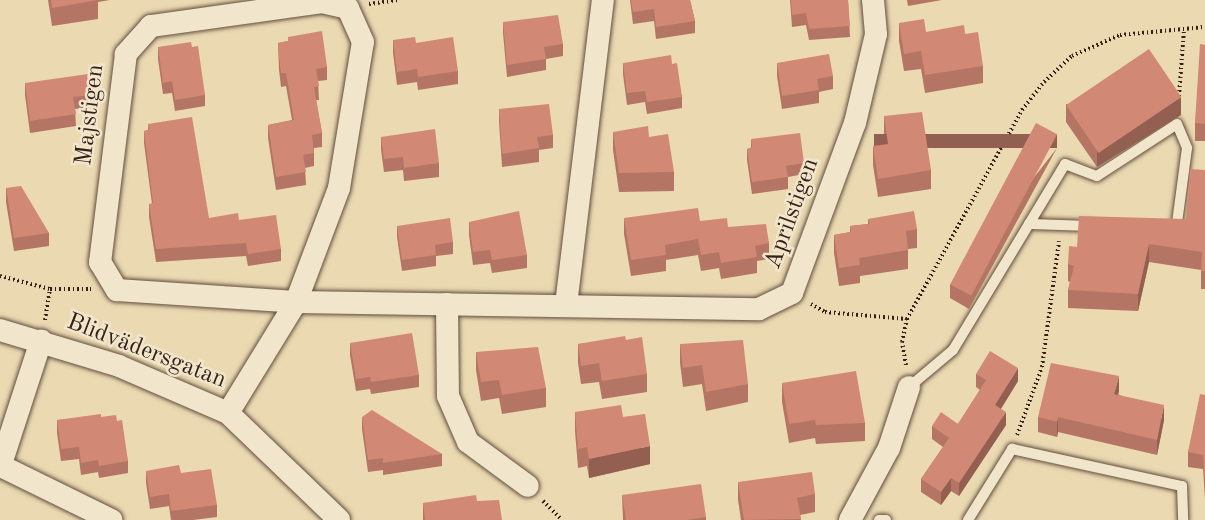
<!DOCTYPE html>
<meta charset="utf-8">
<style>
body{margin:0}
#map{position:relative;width:1205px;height:520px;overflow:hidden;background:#ead9b1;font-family:"Old Standard TT",serif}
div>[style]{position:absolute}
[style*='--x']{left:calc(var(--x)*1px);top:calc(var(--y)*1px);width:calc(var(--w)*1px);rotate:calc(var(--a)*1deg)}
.path>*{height:4px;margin-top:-2px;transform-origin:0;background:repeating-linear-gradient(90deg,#342017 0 1.5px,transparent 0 4.5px)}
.roads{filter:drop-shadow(0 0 2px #624e3e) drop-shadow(0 0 2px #624e3e)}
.lane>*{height:10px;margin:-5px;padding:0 5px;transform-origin:5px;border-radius:5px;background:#f1e6cc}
.street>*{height:22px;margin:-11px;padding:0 11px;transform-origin:11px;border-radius:11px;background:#f1e6cc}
.wall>*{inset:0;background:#b47564}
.shaded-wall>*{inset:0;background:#925f51;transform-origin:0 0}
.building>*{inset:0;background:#d18874;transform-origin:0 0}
span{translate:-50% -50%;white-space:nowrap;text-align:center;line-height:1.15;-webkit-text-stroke:5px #f1e6cc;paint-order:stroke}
.street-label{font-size:24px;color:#342017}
</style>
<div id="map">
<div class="path">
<i style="--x:369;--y:4;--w:29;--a:-8"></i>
<i style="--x:1179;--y:96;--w:67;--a:-85.7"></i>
<i style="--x:0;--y:276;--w:52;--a:14.6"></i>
<i style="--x:50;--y:289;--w:41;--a:0"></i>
<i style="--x:811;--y:304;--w:16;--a:30"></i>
<i style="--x:825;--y:312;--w:82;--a:4.9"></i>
<i style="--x:45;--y:320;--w:31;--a:-81"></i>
<i style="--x:906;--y:365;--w:23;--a:-100"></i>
<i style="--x:902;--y:342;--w:24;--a:-78"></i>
<i style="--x:907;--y:319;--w:239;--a:-61.2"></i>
<i style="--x:1022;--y:110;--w:36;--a:-52"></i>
<i style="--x:1044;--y:82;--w:38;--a:-43"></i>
<i style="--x:1072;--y:56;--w:52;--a:-23.6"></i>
<i style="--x:1120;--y:35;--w:85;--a:-5.4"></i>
<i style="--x:1017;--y:435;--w:72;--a:-69.8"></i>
<i style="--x:1042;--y:367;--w:127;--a:-82.3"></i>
<i style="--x:543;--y:501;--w:27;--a:45"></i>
</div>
<div class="roads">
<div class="lane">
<i style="--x:1029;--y:224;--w:63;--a:1.8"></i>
<i style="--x:909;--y:387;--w:57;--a:-40.1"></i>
<i style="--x:953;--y:350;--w:217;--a:-58.9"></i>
<i style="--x:1065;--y:164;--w:34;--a:21"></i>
<i style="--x:1097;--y:176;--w:95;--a:-33"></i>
<i style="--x:1177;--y:124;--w:26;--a:67"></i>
<i style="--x:1187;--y:148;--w:83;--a:97.6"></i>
<i style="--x:879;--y:520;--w:7;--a:0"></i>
<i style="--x:968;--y:520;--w:84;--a:-58.2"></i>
<i style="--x:1012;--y:449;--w:174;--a:12.3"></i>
<i style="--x:1182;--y:486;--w:34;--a:88"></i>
</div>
<div class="street">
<i style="--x:447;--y:304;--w:92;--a:89.4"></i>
<i style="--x:448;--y:396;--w:50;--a:66.5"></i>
<i style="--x:468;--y:442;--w:74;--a:36.3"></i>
<i style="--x:566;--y:305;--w:307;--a:-83.1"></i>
<i style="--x:0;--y:330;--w:124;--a:16.8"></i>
<i style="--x:119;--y:366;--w:119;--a:23.3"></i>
<i style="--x:228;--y:413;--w:154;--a:43.9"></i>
<i style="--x:228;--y:413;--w:130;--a:-58.5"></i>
<i style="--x:296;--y:302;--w:122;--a:-69.3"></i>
<i style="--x:339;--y:188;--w:148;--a:-80.7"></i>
<i style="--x:363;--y:42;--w:37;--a:-114"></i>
<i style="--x:348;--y:8;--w:27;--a:-167"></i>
<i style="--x:322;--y:2;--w:173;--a:172"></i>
<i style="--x:151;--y:26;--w:38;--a:132"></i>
<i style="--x:126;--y:54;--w:210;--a:97.1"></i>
<i style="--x:100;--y:262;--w:33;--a:59"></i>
<i style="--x:117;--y:290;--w:179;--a:3.8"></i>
<i style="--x:296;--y:302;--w:463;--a:0.9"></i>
<i style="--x:759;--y:309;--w:37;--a:-26"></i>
<i style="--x:792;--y:293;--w:181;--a:-69.7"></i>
<i style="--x:855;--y:123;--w:91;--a:-76.7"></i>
<i style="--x:876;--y:34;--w:34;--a:-95"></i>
<i style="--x:1;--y:466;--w:123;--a:26.1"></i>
<i style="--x:0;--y:467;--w:133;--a:-72"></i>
<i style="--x:850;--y:520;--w:82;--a:-61.6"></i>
<i style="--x:889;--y:448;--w:64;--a:-71.8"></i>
</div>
</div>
<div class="wall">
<i style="clip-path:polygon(48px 0,110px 0,98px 2px,98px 19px,52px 26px)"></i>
<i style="clip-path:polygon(630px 0,690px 0,695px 21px,695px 33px,656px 39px,654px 21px,633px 24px)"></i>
<i style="clip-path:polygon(790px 0,848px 0,850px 37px,809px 40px,806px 25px,792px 27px)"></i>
<i style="clip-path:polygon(907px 0,942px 0,908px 6px)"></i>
<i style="clip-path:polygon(503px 22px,563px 44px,563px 56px,546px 59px,546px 70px,507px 77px,503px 33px)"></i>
<i style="clip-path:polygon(899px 23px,926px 32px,965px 34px,983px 66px,983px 83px,925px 93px,921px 69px,904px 71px,899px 41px)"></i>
<i style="clip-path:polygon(288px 37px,327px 67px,327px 80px,318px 81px,319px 100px,316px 100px,322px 133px,322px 147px,314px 148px,314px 166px,305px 168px,306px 185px,276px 190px,268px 138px,268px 125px,292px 120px,286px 86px,281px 87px,279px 70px,278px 43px,288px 41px)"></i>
<i style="clip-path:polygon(393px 40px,416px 43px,458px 71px,458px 84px,418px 90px,417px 82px,397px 85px,393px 53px)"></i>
<i style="clip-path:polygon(1205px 45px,1205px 141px,1195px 141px,1195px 123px)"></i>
<i style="clip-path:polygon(158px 47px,192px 47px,205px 95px,205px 106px,175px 111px,172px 93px,163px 94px,158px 59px)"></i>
<i style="clip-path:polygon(623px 63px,672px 64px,682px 97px,682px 108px,647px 114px,645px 102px,627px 105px,623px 74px)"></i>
<i style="clip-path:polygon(777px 63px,833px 76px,833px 89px,819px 92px,819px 103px,782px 109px,777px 76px)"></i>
<i style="clip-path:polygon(25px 83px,91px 95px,91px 107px,75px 109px,76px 126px,30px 133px,25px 95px)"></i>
<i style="clip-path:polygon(1066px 104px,1181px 115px,1097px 167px,1066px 122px)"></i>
<i style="clip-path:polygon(499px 109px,553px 135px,553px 148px,539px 150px,539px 162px,502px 167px,499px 122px)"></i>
<i style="clip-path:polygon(884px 116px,931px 170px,931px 189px,878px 197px,873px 165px,873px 146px,885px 144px,884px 135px)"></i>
<i style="clip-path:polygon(148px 124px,209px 218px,239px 220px,281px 249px,281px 261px,248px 266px,246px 256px,156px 262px,149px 217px,149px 204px,152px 204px,144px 143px,144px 131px,148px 130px)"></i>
<i style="clip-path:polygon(613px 132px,649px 137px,674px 172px,674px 191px,619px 192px,613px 150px)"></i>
<i style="clip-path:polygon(381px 137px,439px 163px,439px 177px,404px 181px,403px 170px,384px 172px,381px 150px)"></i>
<i style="clip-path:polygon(751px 139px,804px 163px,804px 174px,788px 177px,788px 189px,752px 194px,747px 160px,747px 149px,751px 148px)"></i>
<i style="clip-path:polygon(1057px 148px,969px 309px,950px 298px,950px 285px)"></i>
<i style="clip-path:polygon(1205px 170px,1205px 289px,1201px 289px,1201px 270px,1149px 262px,1138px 311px,1068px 308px,1068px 290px,1070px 282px,1068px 281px,1068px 264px,1186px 219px)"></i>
<i style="clip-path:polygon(6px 188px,49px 233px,49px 246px,14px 251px,6px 202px)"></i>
<i style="clip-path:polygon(624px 218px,700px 221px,728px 227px,769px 243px,769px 259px,757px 261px,757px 273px,721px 279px,719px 268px,701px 271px,698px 255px,666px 260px,666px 271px,631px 276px,624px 234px)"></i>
<i style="clip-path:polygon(868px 219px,917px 229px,917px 248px,908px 249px,908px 269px,860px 276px,860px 283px,839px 286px,834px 253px,834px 235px,850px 232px,850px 226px,868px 224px)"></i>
<i style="clip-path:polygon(469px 222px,527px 255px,527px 268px,492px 273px,490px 263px,473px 265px,469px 235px)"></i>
<i style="clip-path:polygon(397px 226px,453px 242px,453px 254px,436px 256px,436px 266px,402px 271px,397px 237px)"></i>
<i style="clip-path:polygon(626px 340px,647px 374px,647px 392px,602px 399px,599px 382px,581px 384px,578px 363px,578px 344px)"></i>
<i style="clip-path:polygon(350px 343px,419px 375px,419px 387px,371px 394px,370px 389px,356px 391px,350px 355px)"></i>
<i style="clip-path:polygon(680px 344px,748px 384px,748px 402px,706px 411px,702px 384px,683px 387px,680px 363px)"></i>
<i style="clip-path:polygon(476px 352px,546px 388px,546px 407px,502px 414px,499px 398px,481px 401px,476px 370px)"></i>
<i style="clip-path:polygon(976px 374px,1018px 381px,1001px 409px,1006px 425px,959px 496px,951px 491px,941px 505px,921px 492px,921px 479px,943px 447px,932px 439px,932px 426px,958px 424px,980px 390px,976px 387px)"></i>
<i style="clip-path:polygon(782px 383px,865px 423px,865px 441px,816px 444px,815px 438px,789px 443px,782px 402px)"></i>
<i style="clip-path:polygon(1119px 391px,1118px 394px,1164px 420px,1157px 455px,1058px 432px,1057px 437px,1038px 432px,1038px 417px)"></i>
<i style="clip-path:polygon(1205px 395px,1205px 499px,1203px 469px,1188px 467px,1188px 452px)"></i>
<i style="clip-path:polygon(575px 412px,623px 417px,650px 464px,589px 478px,587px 466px,578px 468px,575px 431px)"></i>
<i style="clip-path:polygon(101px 417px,117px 421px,128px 461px,128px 473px,99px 478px,98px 472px,81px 475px,79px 459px,61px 461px,57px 433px,57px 420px)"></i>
<i style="clip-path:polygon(362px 417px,442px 454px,442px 466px,383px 475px,383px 470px,368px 472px,362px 429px)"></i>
<i style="clip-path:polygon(146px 471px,217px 505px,217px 517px,193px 520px,171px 520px,169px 506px,150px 509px,146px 483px)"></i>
<i style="clip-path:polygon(738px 482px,815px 494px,815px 512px,800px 515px,801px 520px,741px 520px,738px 500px)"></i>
<i style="clip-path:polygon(622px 495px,706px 517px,706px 520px,623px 520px)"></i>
<i style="clip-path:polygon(477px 501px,502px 520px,423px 520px,423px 503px)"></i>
</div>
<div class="shaded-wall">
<i style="clip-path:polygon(1181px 97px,1181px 115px,1097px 167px,1097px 149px)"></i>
<i style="left:1057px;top:134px;width:14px;height:183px;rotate:90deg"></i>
<i style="clip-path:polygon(1149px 244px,1149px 262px,1138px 311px,1138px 294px)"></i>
<i style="clip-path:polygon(1018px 368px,1018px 381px,995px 418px,995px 405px)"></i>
<i style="clip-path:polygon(1119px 376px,1119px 391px,1114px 409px,1114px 394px)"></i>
<i style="clip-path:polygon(1164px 405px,1164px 420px,1157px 455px,1157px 440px)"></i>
<i style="clip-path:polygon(1006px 412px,1006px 425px,959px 496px,959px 483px)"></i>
<i style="clip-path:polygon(1058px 417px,1058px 432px,1057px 437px,1057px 422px)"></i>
<i style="clip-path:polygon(650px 446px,650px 464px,589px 478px,589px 459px)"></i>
<i style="clip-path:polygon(951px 478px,951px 491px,941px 505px,941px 492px)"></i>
</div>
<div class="building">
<i style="clip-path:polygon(51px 0,98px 0,52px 8px)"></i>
<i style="clip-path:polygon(631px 0,690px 0,695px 21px,656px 27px,654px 9px,633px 12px)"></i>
<i style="clip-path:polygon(791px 0,848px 0,850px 26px,809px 29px,806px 13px,792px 15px)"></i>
<i style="clip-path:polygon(558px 15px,563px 44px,544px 47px,546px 59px,507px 65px,503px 22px)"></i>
<i style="clip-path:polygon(924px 19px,926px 32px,964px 25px,965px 34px,978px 32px,983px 66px,925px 75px,921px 51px,904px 54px,899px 23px)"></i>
<i style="clip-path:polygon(322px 31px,327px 67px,316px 69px,319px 86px,314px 87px,322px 133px,312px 135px,314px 153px,303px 155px,306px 172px,276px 177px,268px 125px,294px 120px,286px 73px,281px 73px,279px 57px,278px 43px,288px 41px,288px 37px)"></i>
<i style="clip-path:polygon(415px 37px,416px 43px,453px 37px,458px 71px,418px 77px,417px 69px,397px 72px,393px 40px)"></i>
<i style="clip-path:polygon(191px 42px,192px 47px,198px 46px,205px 95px,175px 100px,172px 81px,163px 83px,158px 47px)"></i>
<i style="clip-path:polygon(1200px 44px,1205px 45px,1205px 124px,1195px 123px)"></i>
<i style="left:1149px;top:49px;width:58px;height:100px;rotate:56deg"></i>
<i style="clip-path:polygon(829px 54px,833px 76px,817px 79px,819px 90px,782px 96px,777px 63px)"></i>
<i style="clip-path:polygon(671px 55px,672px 64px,677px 63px,682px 97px,647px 102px,645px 91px,627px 93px,623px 63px)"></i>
<i style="clip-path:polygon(88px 74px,91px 95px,73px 97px,76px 114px,30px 121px,25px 83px)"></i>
<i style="clip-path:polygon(549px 104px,553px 135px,537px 137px,539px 148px,502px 154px,499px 109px)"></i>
<i style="clip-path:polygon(922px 112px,931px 170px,878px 179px,873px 146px,888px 144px,884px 116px)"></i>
<i style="clip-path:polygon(192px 117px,209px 218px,238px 213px,239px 220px,276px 215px,281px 249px,248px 254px,246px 243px,156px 249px,149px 204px,153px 203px,144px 131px,149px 130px,148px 124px)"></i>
<i style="left:1036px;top:123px;width:24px;height:183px;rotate:28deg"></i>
<i style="clip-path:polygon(648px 126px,649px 137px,668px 134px,674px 172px,619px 173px,613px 132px)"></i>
<i style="clip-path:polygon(435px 129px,439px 163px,404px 168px,403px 157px,384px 159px,381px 137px)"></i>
<i style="clip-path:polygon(800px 133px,804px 163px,786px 166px,788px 177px,752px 182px,747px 149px,752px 147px,751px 139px)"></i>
<i style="clip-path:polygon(1190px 169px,1205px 170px,1205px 271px,1201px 271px,1202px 252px,1149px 244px,1138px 294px,1068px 290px,1074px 266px,1068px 264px,1069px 246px,1077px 247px,1079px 216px,1186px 219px)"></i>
<i style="clip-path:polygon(21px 186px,49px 233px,14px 238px,6px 188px)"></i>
<i style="clip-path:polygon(698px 208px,700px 221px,727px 218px,728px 227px,766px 224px,769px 243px,755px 246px,757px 257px,721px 263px,719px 252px,701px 255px,698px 239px,665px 245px,666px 255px,631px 260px,624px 218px)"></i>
<i style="clip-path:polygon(519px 211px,527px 255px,492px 260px,490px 250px,473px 252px,469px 222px)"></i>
<i style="clip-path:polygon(914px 211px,917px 229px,906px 231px,908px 250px,859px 258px,860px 265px,839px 268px,834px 235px,851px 232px,850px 226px,869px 224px,868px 219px)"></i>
<i style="clip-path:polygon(450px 218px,453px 242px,435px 245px,436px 255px,402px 260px,397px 226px)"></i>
<i style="clip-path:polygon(412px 333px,419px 375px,371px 382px,370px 377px,356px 379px,350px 343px)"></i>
<i style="clip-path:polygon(625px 336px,626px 340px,642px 337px,647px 374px,602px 381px,599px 363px,581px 366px,578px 344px)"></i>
<i style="clip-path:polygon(743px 340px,748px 384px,706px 392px,702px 365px,683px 368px,680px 344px)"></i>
<i style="clip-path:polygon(538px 347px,546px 388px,502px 395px,499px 380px,481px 382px,476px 352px)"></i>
<i style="clip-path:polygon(990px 351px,1018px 368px,995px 405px,1006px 412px,959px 483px,951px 478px,941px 492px,921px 479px,949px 438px,932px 426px,941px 412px,958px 424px,986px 380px,976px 374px)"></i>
<i style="clip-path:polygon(1051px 363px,1119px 376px,1114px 394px,1164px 405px,1157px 440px,1058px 417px,1057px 422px,1038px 417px)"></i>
<i style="clip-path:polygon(856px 371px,865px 423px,816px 425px,815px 420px,789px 424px,782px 383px)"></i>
<i style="clip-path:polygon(1200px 394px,1205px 395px,1205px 484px,1203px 455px,1188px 452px)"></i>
<i style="clip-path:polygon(621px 405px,623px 417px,645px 414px,650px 446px,589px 459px,587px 447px,578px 449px,575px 412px)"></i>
<i style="clip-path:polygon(372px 410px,442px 454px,383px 463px,383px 458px,368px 460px,362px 417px)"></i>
<i style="clip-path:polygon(101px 414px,101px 417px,116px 415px,117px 421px,122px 420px,128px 461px,99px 466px,98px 460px,81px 463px,79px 447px,61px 449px,57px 420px)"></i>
<i style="clip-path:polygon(179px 465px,181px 473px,211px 469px,217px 505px,171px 511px,169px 494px,150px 497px,146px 471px)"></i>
<i style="clip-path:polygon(812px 472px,815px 494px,797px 498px,801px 519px,744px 520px,738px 482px)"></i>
<i style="clip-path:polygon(701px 484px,706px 517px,686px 520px,626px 520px,622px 495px)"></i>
<i style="clip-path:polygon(476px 495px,477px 501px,499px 500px,502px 520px,425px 520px,423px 503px)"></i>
</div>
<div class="street-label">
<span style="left:91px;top:115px;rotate:-83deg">Majstigen</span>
<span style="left:793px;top:214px;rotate:-70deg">Aprilstigen</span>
<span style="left:146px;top:352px;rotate:21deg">Blidvädersgatan</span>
</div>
</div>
